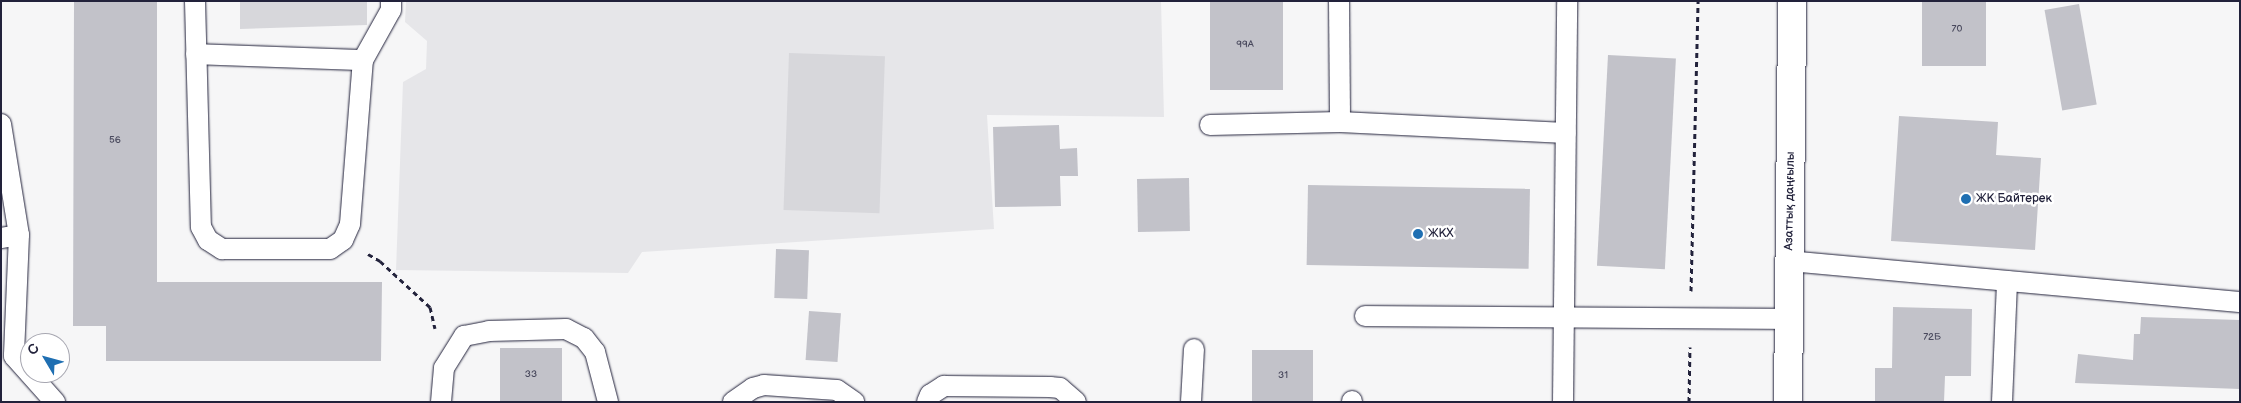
<!DOCTYPE html>
<meta charset="utf-8">
<style>
body{margin:0}
#map{position:relative;width:2241px;height:403px;overflow:hidden;background:#f6f6f7;font-family:"Balsamiq Sans",sans-serif}
div>[style]{position:absolute}
[style*='--x']{left:calc(var(--x)*1px);top:calc(var(--y)*1px);width:calc(var(--w)*1px);rotate:calc(var(--a)*1deg)}
.built>*{inset:0;background:#e6e6e9}
.green>*{inset:0;background:#d7d7db;transform-origin:0 0}
.building>*{inset:0;background:#c2c2c9;transform-origin:0 0}
.path>*{height:3px;margin-top:-1.5px;transform-origin:0;background:repeating-linear-gradient(90deg,#22223b 0 5px,transparent 0 9px)}
.roads{filter:drop-shadow(0 0 1px #22223b) drop-shadow(0 0 1px #22223b)}
.lane>*{height:20px;margin:-10px;padding:0 10px;transform-origin:10px;border-radius:10px;background:#fff}
.primary>*{height:28px;margin:-14px;padding:0 14px;transform-origin:14px;border-radius:14px;background:#fff}
.dots>*{width:14px;height:14px;translate:-50% -50%;box-sizing:border-box;border:2px solid #fff;border-radius:50%}
span{translate:-50% -50%;white-space:nowrap;text-align:center;line-height:1.15;-webkit-text-stroke:5px #fff;paint-order:stroke}
.number-label{font-size:10px;color:#4a4a5e}
.number-label span{-webkit-text-stroke-width:0}
.poi-label{font-size:12px;color:#22223b}
.left{translate:0 -50%;text-align:left}
.street-label{font-size:12px;color:#22223b}
.frame{position:absolute;inset:0;border:2px solid #22223b;pointer-events:none}
.north{position:absolute;left:20px;top:333px;width:50px;height:50px;box-sizing:border-box;background:#fff;border:1px solid #a7a7b1;border-radius:50%;rotate:307deg;font-size:14px;font-weight:700;line-height:20px;text-align:center;color:#22223b}
.north::after{content:'';display:block;margin:auto;width:18px;height:22px;background:#1f6fb2;clip-path:polygon(50% 0,100% 100%,50% 72%,0 100%)}
</style>
<div id="map">
<div class="built">
<i style="clip-path:polygon(406px 1px,1161px 1px,1164px 117px,987px 115px,994px 229px,642px 252px,628px 273px,396px 270px,403px 82px,426px 69px,427px 41px,405px 22px)"></i>
</div>
<div class="green">
<i style="clip-path:polygon(240px 1px,367px 1px,367px 25px,240px 29px)"></i>
<i style="left:789px;top:53px;width:96px;height:157px;rotate:2deg"></i>
</div>
<div class="building">
<i style="clip-path:polygon(74px 1px,157px 1px,157px 282px,382px 282px,381px 361px,106px 361px,106px 326px,73px 326px)"></i>
<i style="left:1210px;top:1px;width:73px;height:89px"></i>
<i style="left:1922px;top:1px;width:64px;height:65px"></i>
<i style="left:2079px;top:4px;width:102px;height:35px;rotate:80deg"></i>
<i style="left:1608px;top:55px;width:68px;height:211px;rotate:3deg"></i>
<i style="clip-path:polygon(1899px 116px,1998px 122px,1996px 155px,2041px 158px,2035px 250px,1891px 241px)"></i>
<i style="clip-path:polygon(1059px 125px,1060px 149px,1077px 148px,1078px 176px,1060px 176px,1061px 206px,995px 207px,993px 127px)"></i>
<i style="left:1189px;top:178px;width:53px;height:52px;rotate:89deg"></i>
<i style="left:1308px;top:185px;width:222px;height:80px;rotate:1deg"></i>
<i style="left:776px;top:249px;width:33px;height:49px;rotate:2deg"></i>
<i style="clip-path:polygon(1893px 307px,1972px 309px,1971px 376px,1945px 376px,1944px 402px,1875px 402px,1875px 368px,1892px 368px)"></i>
<i style="left:809px;top:311px;width:32px;height:49px;rotate:4deg"></i>
<i style="clip-path:polygon(2141px 317px,2240px 320px,2240px 389px,2075px 383px,2078px 354px,2133px 360px,2134px 334px,2140px 334px)"></i>
<i style="left:562px;top:348px;width:54px;height:62px;rotate:90deg"></i>
<i style="left:1313px;top:350px;width:52px;height:61px;rotate:90deg"></i>
</div>
<div class="path">
<i style="--x:368;--y:254;--w:14;--a:30"></i>
<i style="--x:380;--y:261;--w:68;--a:42.6"></i>
<i style="--x:430;--y:307;--w:22;--a:77"></i>
<i style="--x:1691;--y:291;--w:290;--a:-88.6"></i>
<i style="--x:1689;--y:402;--w:55;--a:-89"></i>
</div>
<div class="roads">
<div class="lane">
<i style="--x:195;--y:1;--w:226;--a:88.5"></i>
<i style="--x:201;--y:227;--w:15;--a:62"></i>
<i style="--x:208;--y:240;--w:17;--a:33"></i>
<i style="--x:222;--y:249;--w:108;--a:0"></i>
<i style="--x:330;--y:249;--w:16;--a:-35"></i>
<i style="--x:343;--y:240;--w:17;--a:-66"></i>
<i style="--x:350;--y:224;--w:165;--a:-85.5"></i>
<i style="--x:363;--y:60;--w:57;--a:-60.8"></i>
<i style="--x:391;--y:10;--w:9;--a:-90"></i>
<i style="--x:1339;--y:1;--w:121;--a:89.5"></i>
<i style="--x:1340;--y:122;--w:226;--a:2.8"></i>
<i style="--x:196;--y:54;--w:167;--a:2.1"></i>
<i style="--x:1;--y:124;--w:112;--a:80.8"></i>
<i style="--x:1210;--y:125;--w:130;--a:-1.3"></i>
<i style="--x:1;--y:238;--w:18;--a:-9"></i>
<i style="--x:19;--y:235;--w:121;--a:92.4"></i>
<i style="--x:14;--y:356;--w:62;--a:48.3"></i>
<i style="--x:1789;--y:261;--w:453;--a:5.2"></i>
<i style="--x:1365;--y:316;--w:423;--a:0.4"></i>
<i style="--x:441;--y:402;--w:34;--a:-85"></i>
<i style="--x:444;--y:368;--w:38;--a:-58"></i>
<i style="--x:464;--y:336;--w:25;--a:-11"></i>
<i style="--x:489;--y:331;--w:77;--a:-1.5"></i>
<i style="--x:566;--y:329;--w:20;--a:27"></i>
<i style="--x:584;--y:338;--w:18;--a:52"></i>
<i style="--x:595;--y:352;--w:52;--a:75.4"></i>
<i style="--x:733;--y:402;--w:24;--a:-35"></i>
<i style="--x:753;--y:388;--w:11;--a:-15"></i>
<i style="--x:764;--y:385;--w:73;--a:3.9"></i>
<i style="--x:837;--y:390;--w:21;--a:35"></i>
<i style="--x:927;--y:402;--w:8;--a:-67"></i>
<i style="--x:930;--y:395;--w:17;--a:-33"></i>
<i style="--x:944;--y:386;--w:106;--a:0.5"></i>
<i style="--x:1050;--y:387;--w:10;--a:6"></i>
<i style="--x:1060;--y:388;--w:21;--a:41"></i>
<i style="--x:1191;--y:402;--w:53;--a:-86.8"></i>
<i style="--x:1352;--y:402;--w:1;--a:-90"></i>
<i style="--x:1563;--y:402;--w:401;--a:-89.4"></i>
<i style="--x:2002;--y:402;--w:121;--a:-87.6"></i>
</div>
<div class="primary">
<i style="--x:1788;--y:402;--w:401;--a:-89.4"></i>
</div>
</div>
<div class="dots">
<i style="left:1966px;top:199px;background:#1f6fb2"></i>
<i style="left:1418px;top:234px;background:#1f6fb2"></i>
</div>
<div class="number-label">
<span style="left:1957px;top:30px">70</span>
<span style="left:1245px;top:45px">99А</span>
<span style="left:115px;top:141px">56</span>
<span style="left:1932px;top:338px">72Б</span>
<span style="left:531px;top:375px">33</span>
<span style="left:1283px;top:376px">31</span>
</div>
<div class="poi-label">
<span class="left" style="left:1976px;top:199px">ЖК Байтерек</span>
<span class="left" style="left:1428px;top:234px">ЖКХ</span>
</div>
<div class="street-label">
<span style="left:1790px;top:201px;rotate:-89deg">Азаттық даңғылы</span>
</div>
<div class="frame"></div>
<div class="north">С</div>
</div>
